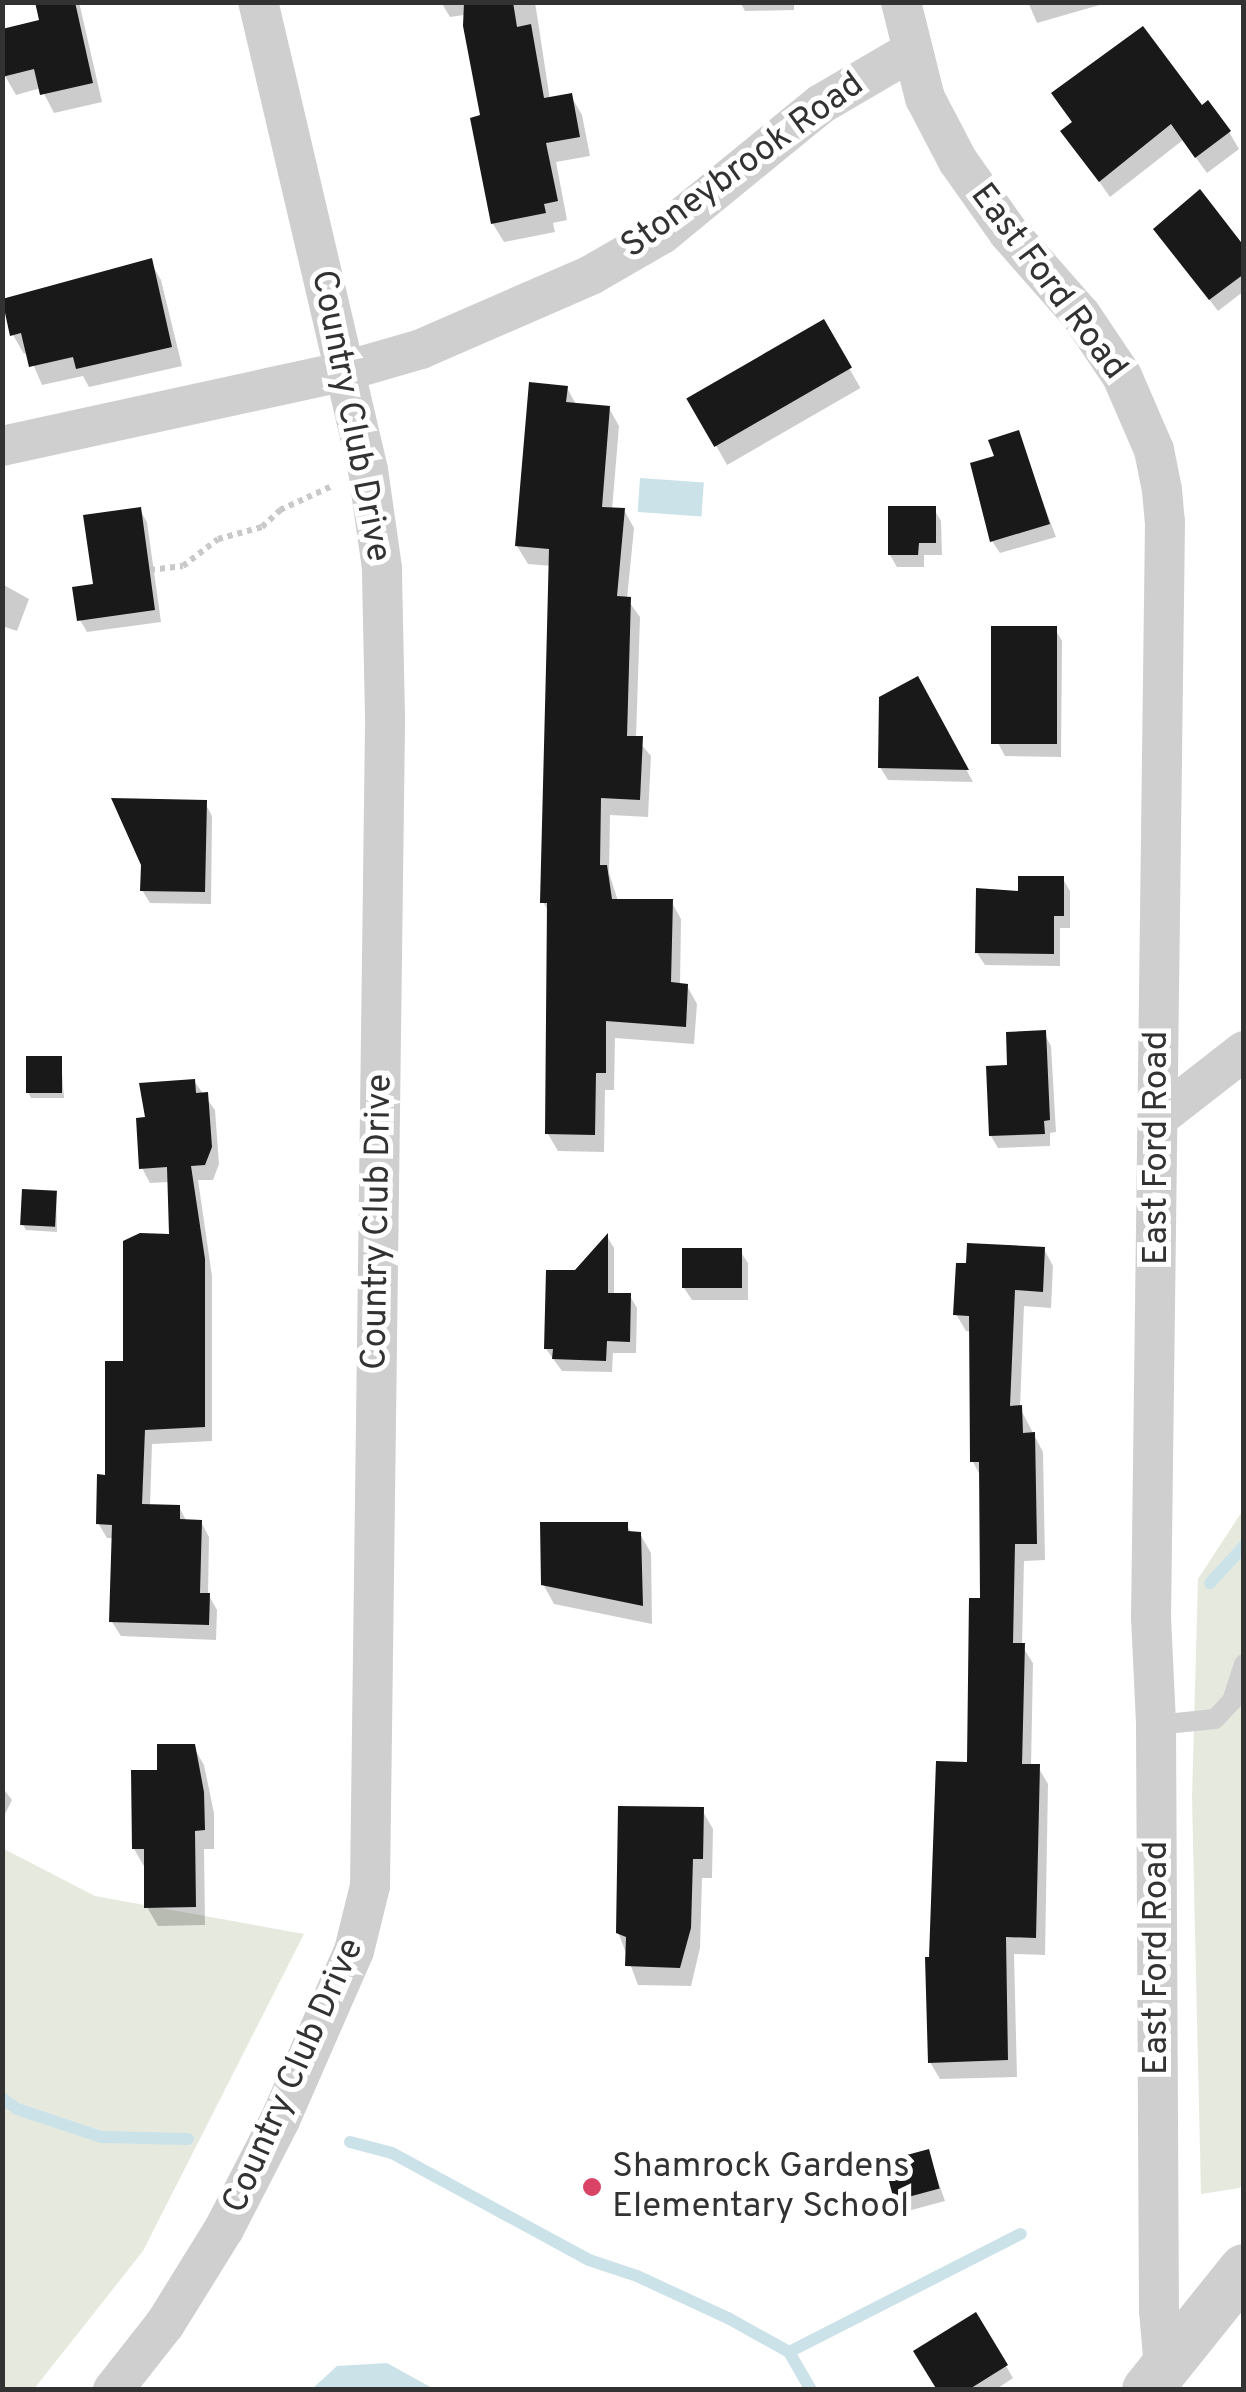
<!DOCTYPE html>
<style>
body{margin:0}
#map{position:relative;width:1246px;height:2392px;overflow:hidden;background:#fff;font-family:Overpass,sans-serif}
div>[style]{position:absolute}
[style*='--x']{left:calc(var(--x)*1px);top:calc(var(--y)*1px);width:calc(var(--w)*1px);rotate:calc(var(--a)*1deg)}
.green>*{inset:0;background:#e6eade}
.water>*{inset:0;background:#cce2e9;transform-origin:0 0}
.shadow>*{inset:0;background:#0003;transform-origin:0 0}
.stream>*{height:12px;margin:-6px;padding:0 6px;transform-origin:6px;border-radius:6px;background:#cce2e9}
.building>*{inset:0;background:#191919;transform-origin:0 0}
.path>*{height:6px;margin-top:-3px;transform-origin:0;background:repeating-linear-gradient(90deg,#c9c9c9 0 5px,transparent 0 10px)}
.service>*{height:20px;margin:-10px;padding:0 10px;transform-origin:10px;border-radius:10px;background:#cfcfcf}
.minor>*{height:40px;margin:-20px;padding:0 20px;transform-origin:20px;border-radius:20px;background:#cfcfcf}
.tertiary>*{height:50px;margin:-25px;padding:0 25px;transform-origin:25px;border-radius:25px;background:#cfcfcf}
.dots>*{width:28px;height:28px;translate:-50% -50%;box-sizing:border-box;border:5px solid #fff;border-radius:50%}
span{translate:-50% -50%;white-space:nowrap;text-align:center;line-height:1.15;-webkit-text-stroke:10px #fff;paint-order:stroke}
.street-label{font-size:35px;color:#323232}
.poi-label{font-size:35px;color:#323232}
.left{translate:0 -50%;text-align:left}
.frame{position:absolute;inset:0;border:5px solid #323232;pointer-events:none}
</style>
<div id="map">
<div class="green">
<i style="clip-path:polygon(1243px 1510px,1243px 2183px,1240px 2188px,1201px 2194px,1192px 1798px,1198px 1579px)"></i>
<i style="clip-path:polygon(2px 1848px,95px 1896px,304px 1934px,143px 2251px,34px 2389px,3px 2389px)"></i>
</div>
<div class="water">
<i style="left:640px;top:478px;width:64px;height:34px;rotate:4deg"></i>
<i style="clip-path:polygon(387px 2363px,434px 2389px,312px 2389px,337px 2366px)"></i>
</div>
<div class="shadow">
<i style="clip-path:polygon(38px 2px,79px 2px,102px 102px,54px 113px,41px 88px,16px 95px,5px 76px,44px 22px)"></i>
<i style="clip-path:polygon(441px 2px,535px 2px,550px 100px,571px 96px,582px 115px,590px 156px,556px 162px,567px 220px,553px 223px,555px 232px,504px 242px,493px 224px,472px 120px,483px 117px,464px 15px,450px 17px)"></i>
<i style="clip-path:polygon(740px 2px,794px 2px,794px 10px,745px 11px)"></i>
<i style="clip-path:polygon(1028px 2px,1110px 2px,1037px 23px)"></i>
<i style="clip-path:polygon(1054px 94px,1202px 108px,1229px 132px,1239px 149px,1207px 173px,1183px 140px,1110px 197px,1064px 132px,1073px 124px)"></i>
<i style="clip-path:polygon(1156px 230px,1244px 250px,1244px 291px,1218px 311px)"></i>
<i style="clip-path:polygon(150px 261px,161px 280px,182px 366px,89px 387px,83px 376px,42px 385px,28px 352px,24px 354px,13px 335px)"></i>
<i style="left:823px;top:323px;width:75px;height:154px;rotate:60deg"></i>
<i style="clip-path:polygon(567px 388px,577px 406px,609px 408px,619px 426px,612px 510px,624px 510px,634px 528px,627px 599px,640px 617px,636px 738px,651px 756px,648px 817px,610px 815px,609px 873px,618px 901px,671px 901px,681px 919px,680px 985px,687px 986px,697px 1004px,694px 1044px,615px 1038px,614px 1090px,605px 1090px,604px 1152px,558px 1151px,548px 1134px,550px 914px,543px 902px,552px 566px,528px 564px,517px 546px)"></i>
<i style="clip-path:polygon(1017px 433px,1056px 537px,1000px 553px,992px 541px,997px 458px)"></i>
<i style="clip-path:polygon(934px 509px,941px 521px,942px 555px,924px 555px,924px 567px,897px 567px,890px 555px)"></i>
<i style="clip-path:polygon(140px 510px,147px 522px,161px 622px,87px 632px,80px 620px)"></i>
<i style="clip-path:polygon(2px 584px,29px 599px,17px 631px,2px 626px)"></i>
<i style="clip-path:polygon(1055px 629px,1062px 641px,1061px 757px,1005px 756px,998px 743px)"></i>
<i style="clip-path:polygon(917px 679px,973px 782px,888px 780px,880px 767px)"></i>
<i style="clip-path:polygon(205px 803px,212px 816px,211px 904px,150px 903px,142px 890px)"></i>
<i style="clip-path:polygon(1063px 879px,1070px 891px,1070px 928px,1060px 928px,1060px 966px,985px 965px,977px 953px,1020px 894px)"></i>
<i style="clip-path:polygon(1044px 1033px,1051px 1046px,1056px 1132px,1050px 1133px,1050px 1146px,998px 1148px,991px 1136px,1010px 1068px)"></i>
<i style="clip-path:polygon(61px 1059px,64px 1098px,31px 1098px,28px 1092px)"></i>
<i style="clip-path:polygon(194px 1081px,215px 1110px,219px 1164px,213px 1180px,198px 1180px,212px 1276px,212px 1441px,152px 1444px,150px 1507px,179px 1507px,187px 1522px,201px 1522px,209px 1537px,208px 1594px,217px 1610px,216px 1640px,121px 1636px,112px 1622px,115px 1538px,107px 1538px,98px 1523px,126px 1363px,171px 1236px,170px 1182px,150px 1183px,142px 1168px,148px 1120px)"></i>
<i style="clip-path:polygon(56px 1193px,57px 1232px,26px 1230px,23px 1225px)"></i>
<i style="clip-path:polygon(608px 1238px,614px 1248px,614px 1295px,630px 1296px,637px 1308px,636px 1353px,613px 1353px,612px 1372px,562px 1371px,546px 1349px,576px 1273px)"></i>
<i style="clip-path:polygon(1044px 1249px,1053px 1266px,1051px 1308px,1024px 1306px,1020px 1408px,1043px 1452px,1045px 1560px,1024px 1561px,1022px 1646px,1033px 1663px,1031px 1767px,1038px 1767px,1048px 1784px,1045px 1955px,1014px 1954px,1017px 2077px,940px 2079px,930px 2062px,932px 1959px,969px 1765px,983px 1600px,981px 1477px,973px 1462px,972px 1332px,966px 1331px,956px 1314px)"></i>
<i style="clip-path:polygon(740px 1251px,748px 1263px,748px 1300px,692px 1300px,684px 1288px)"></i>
<i style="clip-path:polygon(626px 1524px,632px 1534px,640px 1534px,651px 1553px,652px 1624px,554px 1604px,543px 1584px)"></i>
<i style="clip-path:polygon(193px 1746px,204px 1765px,214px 1813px,214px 1849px,204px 1849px,205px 1925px,158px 1926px,147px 1907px,145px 1868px,134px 1849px,160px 1773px)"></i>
<i style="clip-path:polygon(2px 1787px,12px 1800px,2px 1820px)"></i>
<i style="clip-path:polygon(702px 1810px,713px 1829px,712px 1878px,702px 1878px,700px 1948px,691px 1986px,638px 1985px,618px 1932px)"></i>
<i style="clip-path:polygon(928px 2152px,945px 2201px,904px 2212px,897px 2200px)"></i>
<i style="clip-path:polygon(976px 2315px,1013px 2378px,995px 2390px,940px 2390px)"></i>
</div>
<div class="stream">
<i style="--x:1210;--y:1583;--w:50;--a:-47.4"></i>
<i style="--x:2;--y:2098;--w:19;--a:36"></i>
<i style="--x:17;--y:2109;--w:89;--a:18.4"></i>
<i style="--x:101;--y:2137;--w:87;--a:1.3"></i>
<i style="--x:350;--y:2142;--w:43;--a:14.7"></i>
<i style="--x:392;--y:2153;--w:224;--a:28.5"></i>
<i style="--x:589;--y:2260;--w:51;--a:18.4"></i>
<i style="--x:637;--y:2276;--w:100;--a:24.8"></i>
<i style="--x:728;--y:2318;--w:70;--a:29.1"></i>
<i style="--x:789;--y:2352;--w:44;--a:59.9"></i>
<i style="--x:789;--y:2352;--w:260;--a:-27"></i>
</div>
<div class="building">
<i style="clip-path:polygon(35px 2px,75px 2px,93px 83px,40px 95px,34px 69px,2px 77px,2px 29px,39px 20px)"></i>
<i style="clip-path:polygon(464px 2px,513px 2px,517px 27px,531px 24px,544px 98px,572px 93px,580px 137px,546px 143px,558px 201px,544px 204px,546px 213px,491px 224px,470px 118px,480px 115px,463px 26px)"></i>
<i style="clip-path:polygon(1143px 26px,1202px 105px,1208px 100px,1231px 131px,1195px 158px,1171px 124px,1099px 182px,1060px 131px,1072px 122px,1051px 93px)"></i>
<i style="clip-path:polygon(1200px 189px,1244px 246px,1244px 274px,1209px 300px,1153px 229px)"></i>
<i style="clip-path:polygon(152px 258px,172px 347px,76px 369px,73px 357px,29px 367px,21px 333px,10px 336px,2px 299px)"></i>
<i style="left:824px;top:319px;width:56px;height:159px;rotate:60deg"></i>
<i style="clip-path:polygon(529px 382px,568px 386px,566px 402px,610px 406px,602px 507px,625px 508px,617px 596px,631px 597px,627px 736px,643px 736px,640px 800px,601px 798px,600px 865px,607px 865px,612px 899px,673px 899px,671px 982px,688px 984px,686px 1027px,606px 1021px,606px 1073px,596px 1073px,595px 1135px,545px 1134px,547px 903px,540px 903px,549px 549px,515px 546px)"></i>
<i style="clip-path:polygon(1019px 430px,1050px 524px,990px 542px,970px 463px,994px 456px,988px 440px)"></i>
<i style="clip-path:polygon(888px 506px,936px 506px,936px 543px,919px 543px,918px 555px,888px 555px)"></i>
<i style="clip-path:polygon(141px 507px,155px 610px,77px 621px,72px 587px,93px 584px,83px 515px)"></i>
<i style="left:991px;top:626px;width:66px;height:118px"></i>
<i style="clip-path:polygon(918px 676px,969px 770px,878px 768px,879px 697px)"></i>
<i style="clip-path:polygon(111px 798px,207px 800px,205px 892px,140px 891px,141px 865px)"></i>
<i style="clip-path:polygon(1018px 876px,1064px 876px,1064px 916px,1054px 916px,1054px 954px,975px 953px,976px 888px,1018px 891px)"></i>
<i style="clip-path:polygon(1046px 1030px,1050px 1120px,1044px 1121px,1045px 1134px,989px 1136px,986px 1066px,1007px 1065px,1006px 1032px)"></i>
<i style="left:26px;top:1056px;width:36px;height:37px"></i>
<i style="clip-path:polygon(195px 1079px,196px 1093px,208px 1092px,212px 1147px,205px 1165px,191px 1166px,205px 1259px,205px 1427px,145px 1430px,142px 1504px,180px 1505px,180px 1519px,202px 1520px,200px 1593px,210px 1593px,209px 1625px,109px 1622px,112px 1525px,96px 1524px,97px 1474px,105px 1475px,105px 1361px,123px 1361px,123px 1241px,140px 1233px,169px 1234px,167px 1167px,139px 1169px,136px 1118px,145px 1117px,139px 1083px)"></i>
<i style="left:22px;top:1189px;width:35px;height:36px;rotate:3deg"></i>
<i style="clip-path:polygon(608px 1233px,608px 1293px,631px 1293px,630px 1342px,607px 1341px,606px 1361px,552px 1359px,553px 1349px,544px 1349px,546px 1270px,575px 1270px)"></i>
<i style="clip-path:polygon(967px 1243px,1045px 1247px,1043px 1292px,1015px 1290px,1010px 1406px,1022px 1405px,1023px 1433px,1035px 1432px,1037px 1544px,1015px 1544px,1013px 1643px,1025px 1643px,1022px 1764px,1040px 1764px,1036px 1938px,1006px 1937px,1008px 2060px,928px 2063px,925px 1957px,929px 1957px,936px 1761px,967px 1762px,969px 1598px,980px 1598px,979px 1462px,970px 1462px,969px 1316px,953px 1315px,956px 1263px,966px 1263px)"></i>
<i style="left:682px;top:1248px;width:60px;height:40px"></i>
<i style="clip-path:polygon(540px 1522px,628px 1522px,628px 1531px,641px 1532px,643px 1606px,541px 1585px)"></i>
<i style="clip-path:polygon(157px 1744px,195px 1744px,204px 1792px,205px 1830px,195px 1831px,196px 1907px,144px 1908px,144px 1849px,132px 1849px,131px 1770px,157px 1770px)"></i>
<i style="clip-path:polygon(618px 1806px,704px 1807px,703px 1859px,693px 1859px,691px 1928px,680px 1968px,625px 1966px,626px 1937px,616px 1933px)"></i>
<i style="left:929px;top:2149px;width:41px;height:47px;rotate:75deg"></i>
<i style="clip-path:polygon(976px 2312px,1008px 2365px,968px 2390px,937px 2390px,913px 2351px)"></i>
</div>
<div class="path">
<i style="--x:150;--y:570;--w:33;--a:-7"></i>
<i style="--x:183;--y:566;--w:44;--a:-37.6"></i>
<i style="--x:218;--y:539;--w:46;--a:-15.3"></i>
<i style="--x:262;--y:527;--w:25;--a:-43"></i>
<i style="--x:280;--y:510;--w:55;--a:-24.7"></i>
</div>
<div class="service">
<i style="--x:1156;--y:1725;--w:59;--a:-5.8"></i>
<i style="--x:1215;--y:1719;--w:25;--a:-47"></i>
<i style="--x:1232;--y:1701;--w:39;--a:-72"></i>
</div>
<div class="minor">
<i style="--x:901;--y:2;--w:99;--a:76"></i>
<i style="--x:925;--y:98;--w:71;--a:62.4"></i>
<i style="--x:958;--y:161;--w:87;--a:54.8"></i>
<i style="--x:1008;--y:232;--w:111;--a:48.7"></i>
<i style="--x:1081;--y:315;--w:73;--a:56.1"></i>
<i style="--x:1122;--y:376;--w:81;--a:66.6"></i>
<i style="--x:1154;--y:450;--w:41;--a:78.7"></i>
<i style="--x:1162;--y:490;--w:32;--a:85"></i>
<i style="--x:1165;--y:522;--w:1095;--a:90.73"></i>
<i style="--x:1151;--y:1617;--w:108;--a:87.3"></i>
<i style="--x:1156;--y:1725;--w:585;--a:89.71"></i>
<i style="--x:1159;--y:2310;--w:58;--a:85.1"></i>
<i style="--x:2;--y:446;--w:351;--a:-12.3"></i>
<i style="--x:345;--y:371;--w:79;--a:-16.1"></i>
<i style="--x:421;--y:349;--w:185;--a:-23.5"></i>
<i style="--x:591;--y:275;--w:82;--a:-30"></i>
<i style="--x:662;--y:234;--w:205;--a:-39.3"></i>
<i style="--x:821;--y:104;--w:103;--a:-30.3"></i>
<i style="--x:1158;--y:1118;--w:109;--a:-37.9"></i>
<i style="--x:113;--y:2390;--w:84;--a:-51.8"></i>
<i style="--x:165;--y:2324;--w:112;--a:-58.2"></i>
<i style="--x:224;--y:2229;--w:123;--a:-62.8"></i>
<i style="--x:280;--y:2120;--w:184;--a:-66.4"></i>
<i style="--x:354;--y:1951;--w:67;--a:-76.2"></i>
<i style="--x:370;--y:1886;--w:1169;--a:-89.26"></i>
<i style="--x:385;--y:717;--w:149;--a:-91.2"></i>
<i style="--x:382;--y:568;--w:99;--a:-98.1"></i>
<i style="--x:368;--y:470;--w:481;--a:-103.2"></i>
</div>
<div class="tertiary">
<i style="--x:1147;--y:2390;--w:155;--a:-51.3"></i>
</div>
<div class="dots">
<i style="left:592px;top:2187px;background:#d94365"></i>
</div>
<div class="street-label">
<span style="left:743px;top:166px;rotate:-36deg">Stoneybrook Road</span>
<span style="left:1048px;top:282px;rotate:53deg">East Ford Road</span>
<span style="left:350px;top:416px;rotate:79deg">Country Club Drive</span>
<span style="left:1157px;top:1148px;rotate:-90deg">East Ford Road</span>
<span style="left:378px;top:1222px;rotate:-89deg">Country Club Drive</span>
<span style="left:1157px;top:1958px;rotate:-90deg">East Ford Road</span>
<span style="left:294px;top:2076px;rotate:-66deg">Country Club Drive</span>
</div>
<div class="poi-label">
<span class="left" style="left:612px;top:2187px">Shamrock Gardens<br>Elementary School</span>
</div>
<div class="frame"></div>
</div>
